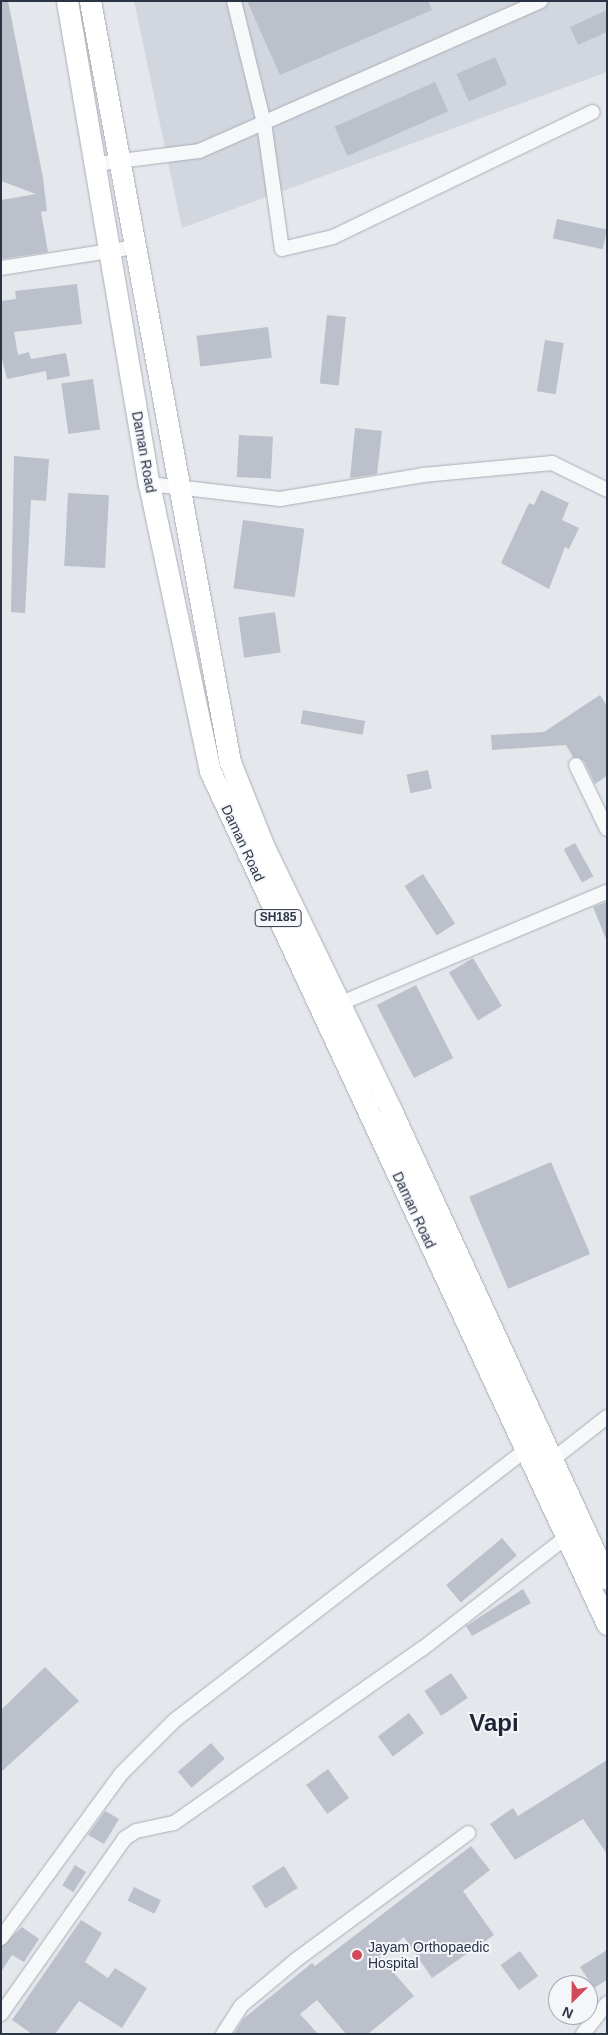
<!DOCTYPE html>
<style>
body{margin:0}
#map{position:relative;width:608px;height:2035px;overflow:hidden;background:#e4e7ec;font-family:Helvetica,sans-serif}
div>[style]{position:absolute}
[style*='--x']{left:calc(var(--x)*1px);top:calc(var(--y)*1px);width:calc(var(--w)*1px);rotate:calc(var(--a)*1deg)}
.built>*{inset:0;background:#d2d6de}
.building>*{inset:0;background:#bbc0ca;transform-origin:0 0}
.roads{filter:drop-shadow(0 0 1px #a9aeb7) drop-shadow(0 0 1px #a9aeb7)}
.minor>*{height:14px;margin:-7px;padding:0 7px;transform-origin:7px;border-radius:7px;background:#f7f8fa}
.primary>*{height:21px;margin:-10.5px;padding:0 10.5px;transform-origin:10.5px;border-radius:10.5px;background:#fff}
.dots>*{width:14px;height:14px;translate:-50% -50%;box-sizing:border-box;border:2px solid #f4f6f9;border-radius:50%}
span{translate:-50% -50%;white-space:nowrap;text-align:center;line-height:1.15;-webkit-text-stroke:4px #f4f6f9;paint-order:stroke}
.shield-label span{padding:1px 4px;background:#f4f6f9;border:1px solid;border-radius:4px;-webkit-text-stroke-width:0}
.shield-label{font-size:12px;color:#2b3445;font-weight:700}
.street-label{font-size:14px;color:#2b3445}
.poi-label{font-size:14px;color:#2b3445}
.left{translate:0 -50%;text-align:left}
.town-label{font-size:24px;color:#1d2536;font-weight:700}
.frame{position:absolute;inset:0;border:2px solid #2b3445;pointer-events:none}
.north{position:absolute;left:548px;top:1975px;width:50px;height:50px;box-sizing:border-box;background:#f4f6f9;border:1px solid #a4a8b1;border-radius:50%;rotate:203deg;font-size:14px;font-weight:700;line-height:20px;text-align:center;color:#2b3445}
.north::after{content:'';display:block;margin:auto;width:18px;height:22px;background:#d1495b;clip-path:polygon(50% 0,100% 100%,50% 72%,0 100%)}
</style>
<div id="map">
<div class="built">
<i style="clip-path:polygon(134px 1px,607px 1px,607px 72px,182px 228px)"></i>
</div>
<div class="building">
<i style="clip-path:polygon(1px 1px,8px 1px,43px 178px,47px 211px,41px 212px,48px 252px,1px 259px,1px 200px,36px 194px,1px 181px)"></i>
<i style="clip-path:polygon(247px 1px,428px 1px,432px 10px,280px 75px)"></i>
<i style="clip-path:polygon(607px 10px,607px 32px,578px 45px,570px 27px)"></i>
<i style="left:495px;top:57px;width:30px;height:42px;rotate:66deg"></i>
<i style="left:435px;top:82px;width:32px;height:110px;rotate:66deg"></i>
<i style="left:557px;top:219px;width:51px;height:20px;rotate:12deg"></i>
<i style="clip-path:polygon(77px 284px,82px 324px,14px 332px,18px 355px,29px 352px,31px 359px,66px 353px,70px 376px,47px 380px,46px 371px,7px 379px,1px 355px,1px 301px,16px 299px,15px 291px)"></i>
<i style="left:327px;top:315px;width:19px;height:69px;rotate:6deg"></i>
<i style="left:268px;top:327px;width:31px;height:72px;rotate:83deg"></i>
<i style="left:545px;top:340px;width:19px;height:52px;rotate:9deg"></i>
<i style="left:93px;top:379px;width:51px;height:32px;rotate:82deg"></i>
<i style="clip-path:polygon(355px 428px,382px 431px,377px 474px,350px 478px)"></i>
<i style="left:239px;top:435px;width:34px;height:42px;rotate:3deg"></i>
<i style="clip-path:polygon(14px 456px,49px 459px,46px 501px,31px 500px,25px 613px,11px 612px)"></i>
<i style="clip-path:polygon(541px 490px,569px 503px,562px 520px,579px 528px,569px 549px,565px 547px,549px 589px,501px 563px,529px 503px,534px 505px)"></i>
<i style="left:68px;top:493px;width:41px;height:73px;rotate:3deg"></i>
<i style="left:243px;top:520px;width:62px;height:69px;rotate:8deg"></i>
<i style="left:275px;top:612px;width:41px;height:37px;rotate:82deg"></i>
<i style="clip-path:polygon(600px 695px,607px 706px,607px 776px,595px 784px,584px 761px,573px 757px,566px 745px,492px 750px,491px 735px,544px 732px)"></i>
<i style="left:303px;top:710px;width:63px;height:14px;rotate:10deg"></i>
<i style="left:428px;top:770px;width:19px;height:22px;rotate:78deg"></i>
<i style="left:575px;top:843px;width:38px;height:13px;rotate:61deg"></i>
<i style="left:423px;top:874px;width:59px;height:22px;rotate:57deg"></i>
<i style="clip-path:polygon(607px 902px,607px 939px,606px 939px,593px 907px)"></i>
<i style="left:473px;top:958px;width:56px;height:28px;rotate:59deg"></i>
<i style="left:416px;top:985px;width:82px;height:44px;rotate:63deg"></i>
<i style="left:551px;top:1162px;width:100px;height:89px;rotate:67deg"></i>
<i style="left:502px;top:1538px;width:23px;height:73px;rotate:50deg"></i>
<i style="clip-path:polygon(523px 1589px,531px 1603px,472px 1636px,466px 1626px)"></i>
<i style="clip-path:polygon(45px 1667px,79px 1701px,1px 1772px,1px 1710px)"></i>
<i style="left:451px;top:1673px;width:30px;height:32px;rotate:56deg"></i>
<i style="left:409px;top:1713px;width:25px;height:39px;rotate:53deg"></i>
<i style="left:211px;top:1743px;width:21px;height:44px;rotate:49deg"></i>
<i style="clip-path:polygon(607px 1760px,607px 1854px,583px 1819px,515px 1860px,490px 1824px,513px 1808px,518px 1816px)"></i>
<i style="left:328px;top:1769px;width:36px;height:27px;rotate:54deg"></i>
<i style="clip-path:polygon(105px 1811px,119px 1819px,104px 1844px,88px 1835px)"></i>
<i style="clip-path:polygon(471px 1846px,490px 1870px,463px 1891px,494px 1935px,432px 1978px,404px 1937px,379px 1956px,414px 1996px,368px 2034px,346px 2034px,317px 2000px,300px 2014px,318px 2034px,234px 2034px,243px 2019px,312px 1963px,315px 1966px)"></i>
<i style="left:75px;top:1865px;width:13px;height:24px;rotate:32deg"></i>
<i style="left:284px;top:1866px;width:26px;height:38px;rotate:58deg"></i>
<i style="left:134px;top:1887px;width:30px;height:15px;rotate:26deg"></i>
<i style="clip-path:polygon(81px 1920px,102px 1933px,85px 1962px,108px 1978px,115px 1968px,147px 1988px,122px 2028px,79px 2001px,55px 2034px,32px 2034px,12px 2020px)"></i>
<i style="clip-path:polygon(22px 1927px,39px 1939px,24px 1962px,12px 1955px,1px 1972px,1px 1947px)"></i>
<i style="clip-path:polygon(607px 1950px,607px 1980px,594px 1988px,580px 1967px)"></i>
<i style="left:520px;top:1951px;width:31px;height:24px;rotate:54deg"></i>
</div>
<div class="roads">
<div class="minor">
<i style="--x:234;--y:1;--w:126;--a:76.2"></i>
<i style="--x:264;--y:123;--w:127;--a:81.9"></i>
<i style="--x:282;--y:249;--w:52;--a:-13.2"></i>
<i style="--x:333;--y:237;--w:288;--a:-25.7"></i>
<i style="--x:96;--y:164;--w:104;--a:-7.2"></i>
<i style="--x:199;--y:151;--w:373;--a:-23.7"></i>
<i style="--x:1;--y:268;--w:136;--a:-8.9"></i>
<i style="--x:149;--y:484;--w:132;--a:6.5"></i>
<i style="--x:280;--y:499;--w:145;--a:-9.5"></i>
<i style="--x:423;--y:475;--w:130;--a:-5.3"></i>
<i style="--x:552;--y:463;--w:61;--a:26.1"></i>
<i style="--x:576;--y:765;--w:71;--a:64.2"></i>
<i style="--x:334;--y:1006;--w:296;--a:-22.7"></i>
<i style="--x:547;--y:1464;--w:76;--a:-38.1"></i>
<i style="--x:1;--y:1938;--w:203;--a:-53.8"></i>
<i style="--x:121;--y:1774;--w:76;--a:-45"></i>
<i style="--x:175;--y:1720;--w:442;--a:-37.6"></i>
<i style="--x:1;--y:2014;--w:215;--a:-54.8"></i>
<i style="--x:125;--y:1838;--w:13;--a:-32"></i>
<i style="--x:136;--y:1831;--w:39;--a:-12"></i>
<i style="--x:174;--y:1823;--w:303;--a:-35.1"></i>
<i style="--x:422;--y:1649;--w:191;--a:-37.8"></i>
<i style="--x:223;--y:2034;--w:33;--a:-57"></i>
<i style="--x:241;--y:2006;--w:72;--a:-39.9"></i>
<i style="--x:296;--y:1960;--w:214;--a:-36.4"></i>
<i style="--x:583;--y:2034;--w:39;--a:-52"></i>
</div>
<div class="primary">
<i style="--x:67;--y:1;--w:490;--a:80.4"></i>
<i style="--x:149;--y:484;--w:293;--a:78"></i>
<i style="--x:210;--y:771;--w:941;--a:65.04"></i>
<i style="--x:90;--y:1;--w:774;--a:79.58"></i>
<i style="--x:230;--y:762;--w:89;--a:68.3"></i>
<i style="--x:263;--y:845;--w:294;--a:64.2"></i>
<i style="--x:391;--y:1110;--w:516;--a:65.27"></i>
</div>
</div>
<div class="dots">
<i style="left:357px;top:1955px;background:#d1495b"></i>
</div>
<div class="shield-label">
<span style="left:278px;top:918px">SH185</span>
</div>
<div class="street-label">
<span style="left:144px;top:452px;rotate:80deg">Daman Road</span>
<span style="left:243px;top:843px;rotate:65deg">Daman Road</span>
<span style="left:414px;top:1210px;rotate:65deg">Daman Road</span>
</div>
<div class="poi-label">
<span class="left" style="left:368px;top:1955px">Jayam Orthopaedic<br>Hospital</span>
</div>
<div class="town-label">
<span style="left:494px;top:1723px">Vapi</span>
</div>
<div class="frame"></div>
<div class="north">N</div>
</div>
